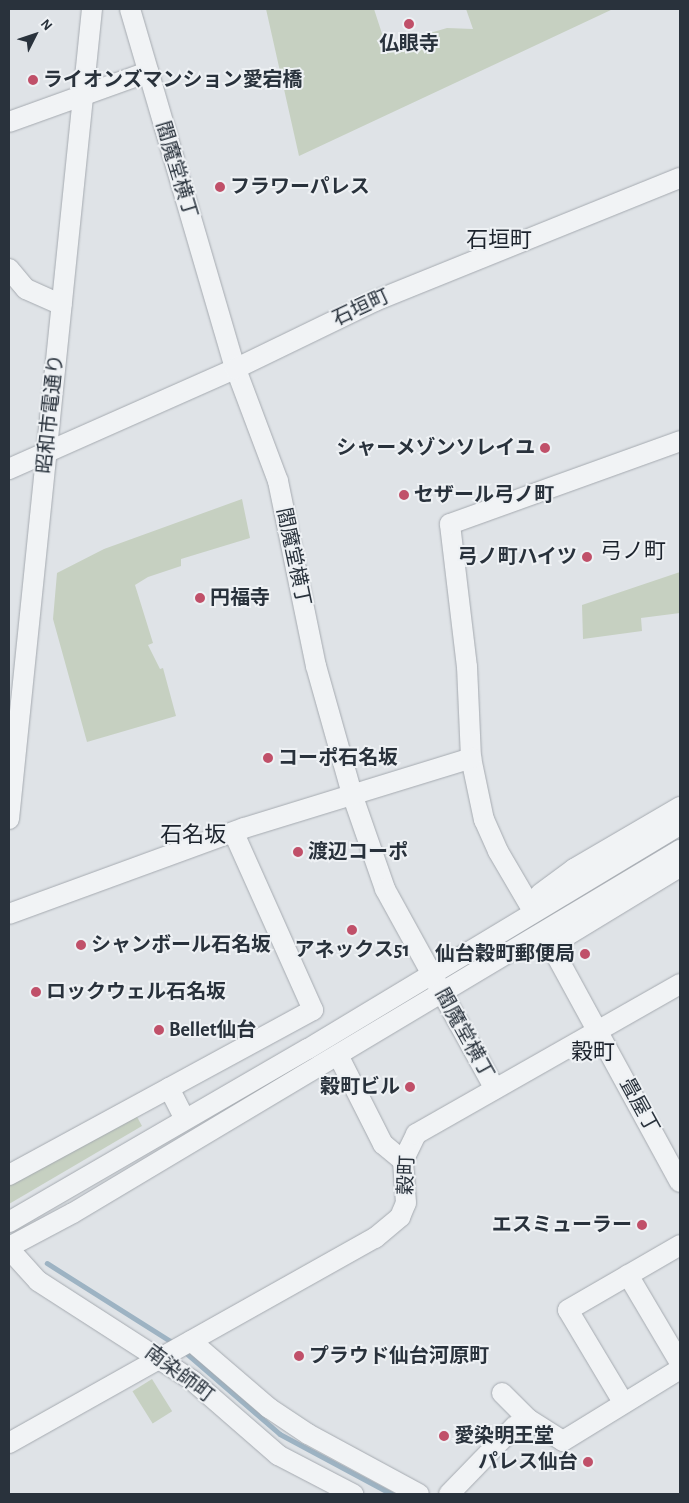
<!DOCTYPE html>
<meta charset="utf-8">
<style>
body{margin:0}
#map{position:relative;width:689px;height:1503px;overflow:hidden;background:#dfe3e7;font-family:"Alegreya Sans","Noto Sans JP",sans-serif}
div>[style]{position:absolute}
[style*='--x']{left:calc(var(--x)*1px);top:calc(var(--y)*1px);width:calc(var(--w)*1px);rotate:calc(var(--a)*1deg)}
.green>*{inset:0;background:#c6d0c1;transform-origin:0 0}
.stream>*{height:4.5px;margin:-2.25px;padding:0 2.25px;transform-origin:2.25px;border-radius:2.25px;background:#9db3c3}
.roads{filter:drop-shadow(0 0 1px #a5aab0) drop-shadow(0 0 1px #a5aab0)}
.minor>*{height:20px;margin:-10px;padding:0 10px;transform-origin:10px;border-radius:10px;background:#f1f3f5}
.dots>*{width:14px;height:14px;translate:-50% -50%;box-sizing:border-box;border:2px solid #eef1f4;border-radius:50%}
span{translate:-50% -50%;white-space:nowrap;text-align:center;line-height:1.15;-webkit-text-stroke:4px #eef1f4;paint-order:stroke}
.poi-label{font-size:20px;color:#29323c;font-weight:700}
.left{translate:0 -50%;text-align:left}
.right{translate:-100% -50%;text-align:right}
.street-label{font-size:20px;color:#29323c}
.quarter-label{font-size:22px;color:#1c232d}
.frame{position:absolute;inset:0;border:10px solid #29323c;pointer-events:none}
.north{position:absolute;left:10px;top:10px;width:50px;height:50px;-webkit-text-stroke:4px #eef1f4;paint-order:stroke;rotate:49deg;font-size:14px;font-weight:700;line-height:20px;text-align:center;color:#29323c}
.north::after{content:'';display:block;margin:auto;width:18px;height:22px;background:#29323c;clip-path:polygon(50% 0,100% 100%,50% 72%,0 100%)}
</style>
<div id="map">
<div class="green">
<i style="clip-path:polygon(266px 9px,374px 9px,386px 46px,447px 28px,473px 29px,466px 9px,613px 9px,299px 156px)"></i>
<i style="clip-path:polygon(242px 499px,250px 538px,181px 559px,181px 566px,148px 577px,135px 585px,153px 643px,148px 645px,160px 669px,163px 668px,176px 716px,87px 742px,53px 619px,57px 573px,104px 549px)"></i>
<i style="clip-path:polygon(680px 572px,680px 613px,641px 618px,642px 631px,583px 639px,582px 605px)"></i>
<i style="clip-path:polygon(136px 1115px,142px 1126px,9px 1204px,9px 1183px)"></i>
<i style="left:152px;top:1379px;width:38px;height:23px;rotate:58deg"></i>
</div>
<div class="stream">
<i style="--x:47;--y:1263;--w:151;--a:32.3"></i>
<i style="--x:185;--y:1352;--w:125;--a:40.8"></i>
<i style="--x:280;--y:1434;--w:127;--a:28.2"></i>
</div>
<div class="roads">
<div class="minor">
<i style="--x:130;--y:9;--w:370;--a:73.7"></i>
<i style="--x:234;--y:364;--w:125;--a:69.4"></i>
<i style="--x:278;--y:481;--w:189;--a:78.4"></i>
<i style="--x:316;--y:666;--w:133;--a:74.3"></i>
<i style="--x:352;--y:794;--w:101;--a:70.8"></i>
<i style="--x:385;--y:889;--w:228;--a:61.2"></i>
<i style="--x:9;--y:122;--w:148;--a:-19.8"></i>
<i style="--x:9;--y:269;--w:26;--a:50"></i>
<i style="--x:26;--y:289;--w:39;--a:24"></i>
<i style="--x:9;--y:469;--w:247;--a:-23.9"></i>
<i style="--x:235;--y:369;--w:156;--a:-25.9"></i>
<i style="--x:375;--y:301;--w:329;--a:-22"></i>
<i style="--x:9;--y:819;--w:814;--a:-84.15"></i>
<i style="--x:540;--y:894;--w:42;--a:-36.3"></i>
<i style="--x:574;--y:869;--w:123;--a:-30.3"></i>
<i style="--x:533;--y:911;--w:69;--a:-120.3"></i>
<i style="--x:498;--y:851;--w:34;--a:-114"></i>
<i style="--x:484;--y:820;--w:63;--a:-101.8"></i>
<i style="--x:471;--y:758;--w:91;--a:-92.5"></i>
<i style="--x:467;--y:667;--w:144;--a:-96.8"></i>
<i style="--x:450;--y:524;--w:245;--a:-19.8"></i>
<i style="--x:9;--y:914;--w:250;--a:-20.1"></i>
<i style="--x:244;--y:828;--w:238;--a:-17.1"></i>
<i style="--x:539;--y:939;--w:12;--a:24"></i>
<i style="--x:550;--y:944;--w:14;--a:-25"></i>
<i style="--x:563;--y:938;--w:137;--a:-31.3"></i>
<i style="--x:550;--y:944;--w:271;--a:61.4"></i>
<i style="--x:338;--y:1055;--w:100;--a:63.2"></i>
<i style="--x:383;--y:1144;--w:26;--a:40"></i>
<i style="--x:169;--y:1088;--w:35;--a:63"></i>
<i style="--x:9;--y:1175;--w:346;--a:-28.5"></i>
<i style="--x:313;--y:1010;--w:194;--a:-114.1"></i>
<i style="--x:9;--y:1222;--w:345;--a:-30.1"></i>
<i style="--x:308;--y:1049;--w:434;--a:-31.1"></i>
<i style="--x:9;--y:1247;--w:72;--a:-28"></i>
<i style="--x:73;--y:1213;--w:707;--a:-30.88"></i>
<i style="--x:9;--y:1249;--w:43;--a:47.8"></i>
<i style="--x:38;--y:1281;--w:184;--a:32.8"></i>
<i style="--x:193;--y:1381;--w:113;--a:41"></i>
<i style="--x:278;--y:1455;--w:85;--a:27.5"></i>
<i style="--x:628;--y:1275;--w:102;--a:59.4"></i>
<i style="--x:191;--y:1341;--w:103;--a:40.7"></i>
<i style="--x:269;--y:1408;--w:47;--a:33.7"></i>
<i style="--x:308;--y:1434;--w:126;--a:28.4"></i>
<i style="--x:502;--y:1393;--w:37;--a:45"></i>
<i style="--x:528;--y:1419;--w:41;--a:32.2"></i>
<i style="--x:563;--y:1441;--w:137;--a:-31.6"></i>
<i style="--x:623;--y:1402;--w:107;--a:-120.9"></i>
<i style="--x:568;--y:1310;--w:129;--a:-30.1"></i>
<i style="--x:9;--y:1443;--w:420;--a:-29.3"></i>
<i style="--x:375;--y:1238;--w:33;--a:-40"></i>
<i style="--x:400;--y:1217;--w:15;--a:-67"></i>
<i style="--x:406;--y:1203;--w:42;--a:-94.1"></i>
<i style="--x:403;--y:1161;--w:30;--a:-64"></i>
<i style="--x:416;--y:1134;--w:304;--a:-29.6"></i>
<i style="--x:449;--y:1494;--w:95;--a:-45.9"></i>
</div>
</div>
<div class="dots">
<i style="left:409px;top:24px;background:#c05069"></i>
<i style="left:33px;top:80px;background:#c05069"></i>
<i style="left:220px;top:187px;background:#c05069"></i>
<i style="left:545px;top:448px;background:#c05069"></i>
<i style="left:404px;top:495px;background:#c05069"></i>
<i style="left:587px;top:557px;background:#c05069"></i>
<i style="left:200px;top:598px;background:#c05069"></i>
<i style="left:268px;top:758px;background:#c05069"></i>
<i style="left:298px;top:852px;background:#c05069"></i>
<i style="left:352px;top:930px;background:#c05069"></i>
<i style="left:81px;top:945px;background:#c05069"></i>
<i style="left:585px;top:954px;background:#c05069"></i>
<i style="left:36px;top:992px;background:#c05069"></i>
<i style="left:159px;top:1030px;background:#c05069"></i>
<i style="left:410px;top:1087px;background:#c05069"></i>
<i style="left:642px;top:1225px;background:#c05069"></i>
<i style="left:299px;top:1356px;background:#c05069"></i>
<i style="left:444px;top:1436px;background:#c05069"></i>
<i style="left:588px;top:1462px;background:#c05069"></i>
</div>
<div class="poi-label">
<span style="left:409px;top:44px">仏眼寺</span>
<span class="left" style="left:43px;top:80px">ライオンズマンション愛宕橋</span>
<span class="left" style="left:230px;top:187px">フラワーパレス</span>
<span class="right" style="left:535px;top:448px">シャーメゾンソレイユ</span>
<span class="left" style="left:414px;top:495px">セザール弓ノ町</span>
<span class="right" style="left:577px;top:557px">弓ノ町ハイツ</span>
<span class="left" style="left:210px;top:598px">円福寺</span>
<span class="left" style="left:278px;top:758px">コーポ石名坂</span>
<span class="left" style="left:308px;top:852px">渡辺コーポ</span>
<span class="left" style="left:91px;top:945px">シャンボール石名坂</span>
<span style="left:352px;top:950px">アネックス51</span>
<span class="right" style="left:575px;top:954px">仙台穀町郵便局</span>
<span class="left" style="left:46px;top:992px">ロックウェル石名坂</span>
<span class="left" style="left:169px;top:1030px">Bellet仙台</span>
<span class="right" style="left:400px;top:1087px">穀町ビル</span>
<span class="right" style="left:632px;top:1225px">エスミューラー</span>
<span class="left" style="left:309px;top:1356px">プラウド仙台河原町</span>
<span class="left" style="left:454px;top:1436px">愛染明王堂</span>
<span class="right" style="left:578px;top:1462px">パレス仙台</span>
</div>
<div class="street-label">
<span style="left:176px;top:170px;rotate:73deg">閻魔堂横丁</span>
<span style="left:361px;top:308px;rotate:-25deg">石垣町</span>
<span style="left:51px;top:414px;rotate:-84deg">昭和市電通り</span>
<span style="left:293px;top:557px;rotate:78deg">閻魔堂横丁</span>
<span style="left:464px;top:1034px;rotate:61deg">閻魔堂横丁</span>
<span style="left:639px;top:1106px;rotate:61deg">畳屋丁</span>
<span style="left:407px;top:1175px;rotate:-88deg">穀町</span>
<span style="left:179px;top:1374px;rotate:37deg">南染師町</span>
</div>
<div class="quarter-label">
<span style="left:499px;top:241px">石垣町</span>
<span style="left:633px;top:552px">弓ノ町</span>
<span style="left:193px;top:836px">石名坂</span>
<span style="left:593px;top:1053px">穀町</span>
</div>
<div class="frame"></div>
<div class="north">N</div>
</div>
